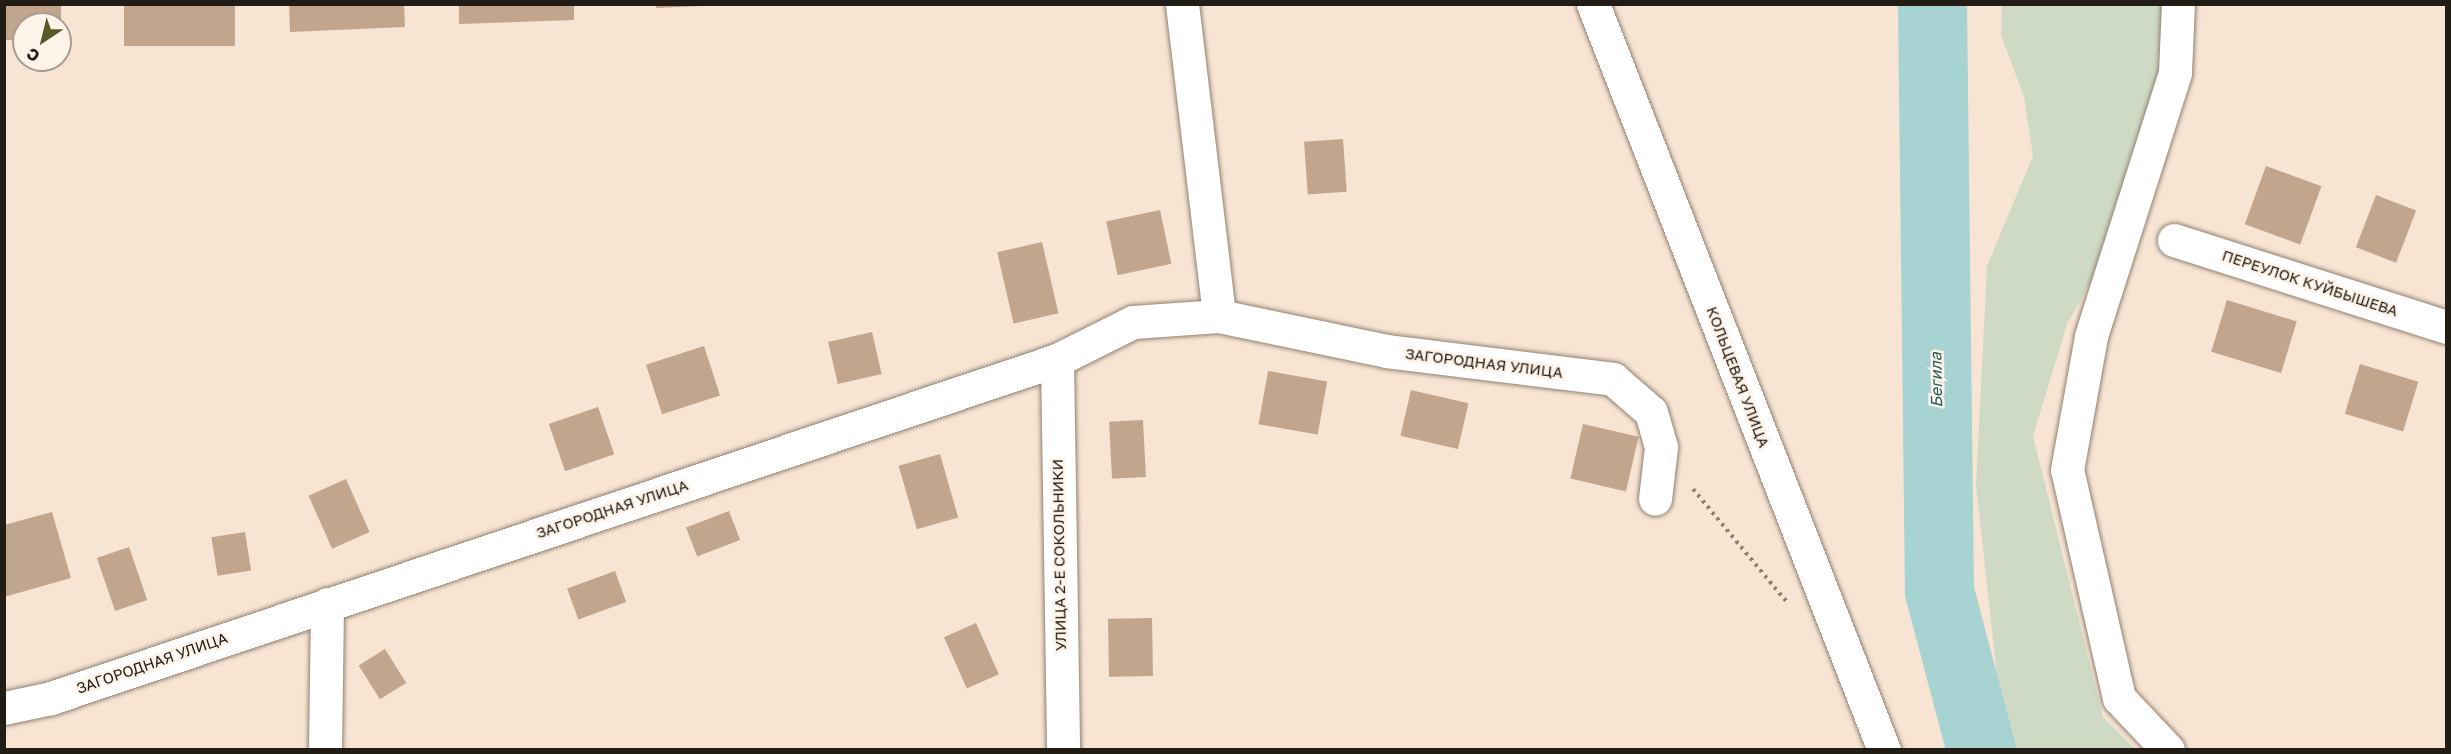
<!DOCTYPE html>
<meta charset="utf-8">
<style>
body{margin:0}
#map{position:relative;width:2451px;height:754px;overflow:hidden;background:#f7e4d3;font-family:"Golos Text",sans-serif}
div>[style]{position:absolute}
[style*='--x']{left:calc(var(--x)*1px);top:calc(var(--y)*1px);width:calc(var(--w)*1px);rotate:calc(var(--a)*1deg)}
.green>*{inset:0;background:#cedac4}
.river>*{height:69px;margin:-34.5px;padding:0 34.5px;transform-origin:34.5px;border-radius:34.5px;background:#a7d3d3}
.building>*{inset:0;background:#c1a68d;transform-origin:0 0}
.path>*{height:4px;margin-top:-2px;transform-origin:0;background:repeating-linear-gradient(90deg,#8c8074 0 3px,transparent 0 7.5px)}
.roads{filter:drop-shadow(0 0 2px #928172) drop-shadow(0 0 2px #928172)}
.minor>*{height:33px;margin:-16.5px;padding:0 16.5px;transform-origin:16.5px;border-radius:16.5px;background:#fff}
span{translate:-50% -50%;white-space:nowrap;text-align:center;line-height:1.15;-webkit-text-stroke:5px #fef3e9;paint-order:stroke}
.street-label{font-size:15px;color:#221c16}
.water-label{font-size:16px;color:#1f5c5c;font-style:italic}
.frame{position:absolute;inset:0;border:6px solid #221c16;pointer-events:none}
.north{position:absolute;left:12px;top:12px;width:60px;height:60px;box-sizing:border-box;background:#fef3e9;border:2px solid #a69d95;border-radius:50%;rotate:215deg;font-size:16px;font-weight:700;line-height:24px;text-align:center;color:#221c16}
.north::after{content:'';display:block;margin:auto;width:21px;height:27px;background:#555a28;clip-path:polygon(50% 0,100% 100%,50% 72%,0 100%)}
</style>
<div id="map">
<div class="green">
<i style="clip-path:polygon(2002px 5px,2170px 5px,2144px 188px,2067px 324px,2033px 436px,2103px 717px,2135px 749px,2005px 749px,1976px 485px,1987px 266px,2033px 156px,2024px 97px,2001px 35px)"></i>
</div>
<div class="river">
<i style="--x:1932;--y:4;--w:587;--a:89.32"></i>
<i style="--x:1939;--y:591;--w:164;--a:75.2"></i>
</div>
<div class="building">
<i style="clip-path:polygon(4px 4px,61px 4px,61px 24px,24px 24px,24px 40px,4px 40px)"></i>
<i style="left:124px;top:4px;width:111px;height:42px"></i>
<i style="clip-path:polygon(289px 4px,404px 4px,405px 27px,290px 32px)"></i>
<i style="clip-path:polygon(459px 4px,574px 4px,574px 20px,459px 24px)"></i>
<i style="clip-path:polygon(656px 5px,701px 5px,701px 6px,656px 8px)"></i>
<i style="left:1343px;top:139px;width:53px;height:39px;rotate:86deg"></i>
<i style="left:2266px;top:166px;width:59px;height:62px;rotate:20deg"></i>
<i style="left:2376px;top:195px;width:43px;height:56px;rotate:21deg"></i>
<i style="left:1160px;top:210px;width:55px;height:55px;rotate:78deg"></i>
<i style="left:1042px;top:242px;width:73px;height:46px;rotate:77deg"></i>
<i style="left:2227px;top:300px;width:73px;height:54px;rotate:17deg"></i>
<i style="left:872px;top:332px;width:43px;height:45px;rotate:77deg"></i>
<i style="left:704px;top:346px;width:52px;height:61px;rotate:72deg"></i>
<i style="left:2360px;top:364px;width:61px;height:52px;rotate:17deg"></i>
<i style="left:1268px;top:371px;width:60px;height:54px;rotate:10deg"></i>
<i style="left:1411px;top:390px;width:59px;height:47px;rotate:13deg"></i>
<i style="left:598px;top:407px;width:50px;height:52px;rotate:71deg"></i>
<i style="left:1143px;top:420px;width:57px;height:34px;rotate:87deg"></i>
<i style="left:1583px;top:424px;width:57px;height:56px;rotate:13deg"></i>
<i style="left:940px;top:454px;width:66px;height:43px;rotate:74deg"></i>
<i style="left:346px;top:479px;width:58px;height:41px;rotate:66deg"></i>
<i style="left:729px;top:511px;width:31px;height:46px;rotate:69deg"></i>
<i style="clip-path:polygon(52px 512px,71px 578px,4px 597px,4px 525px)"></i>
<i style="left:245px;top:532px;width:39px;height:34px;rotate:81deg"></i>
<i style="left:129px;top:547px;width:56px;height:34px;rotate:71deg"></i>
<i style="left:615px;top:571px;width:33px;height:51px;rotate:70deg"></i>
<i style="left:1152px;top:618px;width:58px;height:44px;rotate:89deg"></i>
<i style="left:976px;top:623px;width:56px;height:35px;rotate:66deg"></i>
<i style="left:385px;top:649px;width:40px;height:31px;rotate:58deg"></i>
</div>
<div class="path">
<i style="--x:1693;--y:489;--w:146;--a:50.3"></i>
</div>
<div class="roads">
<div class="minor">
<i style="--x:1182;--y:4;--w:314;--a:83.2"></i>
<i style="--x:1593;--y:4;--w:801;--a:68.69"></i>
<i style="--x:2174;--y:240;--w:286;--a:17.7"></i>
<i style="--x:1057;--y:360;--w:390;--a:89.1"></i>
<i style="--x:4;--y:708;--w:48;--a:-12"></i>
<i style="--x:51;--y:698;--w:1061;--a:-18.57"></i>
<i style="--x:1057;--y:360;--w:85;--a:-26.6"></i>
<i style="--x:1133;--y:322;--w:86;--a:-4"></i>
<i style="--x:1219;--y:316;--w:171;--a:11.8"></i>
<i style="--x:1386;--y:351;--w:229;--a:7"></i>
<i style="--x:1613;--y:379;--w:50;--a:41"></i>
<i style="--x:1651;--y:412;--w:36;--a:74"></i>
<i style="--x:1661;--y:447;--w:52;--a:96.6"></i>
<i style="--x:325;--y:750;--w:146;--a:-89.2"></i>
<i style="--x:2168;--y:750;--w:71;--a:-133.3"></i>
<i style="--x:2119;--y:698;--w:234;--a:-102.8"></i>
<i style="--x:2067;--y:470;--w:136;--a:-79.8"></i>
<i style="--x:2091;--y:336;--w:277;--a:-72.3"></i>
<i style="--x:2175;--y:72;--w:68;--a:-87.5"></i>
</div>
</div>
<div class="street-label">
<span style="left:2310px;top:283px;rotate:18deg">ПЕРЕУЛОК КУЙБЫШЕВА</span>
<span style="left:1484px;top:363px;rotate:7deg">ЗАГОРОДНАЯ УЛИЦА</span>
<span style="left:1738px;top:377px;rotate:69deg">КОЛЬЦЕВАЯ УЛИЦА</span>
<span style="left:612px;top:509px;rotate:-18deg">ЗАГОРОДНАЯ УЛИЦА</span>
<span style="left:1059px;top:555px;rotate:-91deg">УЛИЦА 2-Е СОКОЛЬНИКИ</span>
<span style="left:152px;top:663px;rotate:-19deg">ЗАГОРОДНАЯ УЛИЦА</span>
</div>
<div class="water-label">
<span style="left:1936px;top:380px;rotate:-91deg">Бегила</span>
</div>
<div class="frame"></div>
<div class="north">С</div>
</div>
